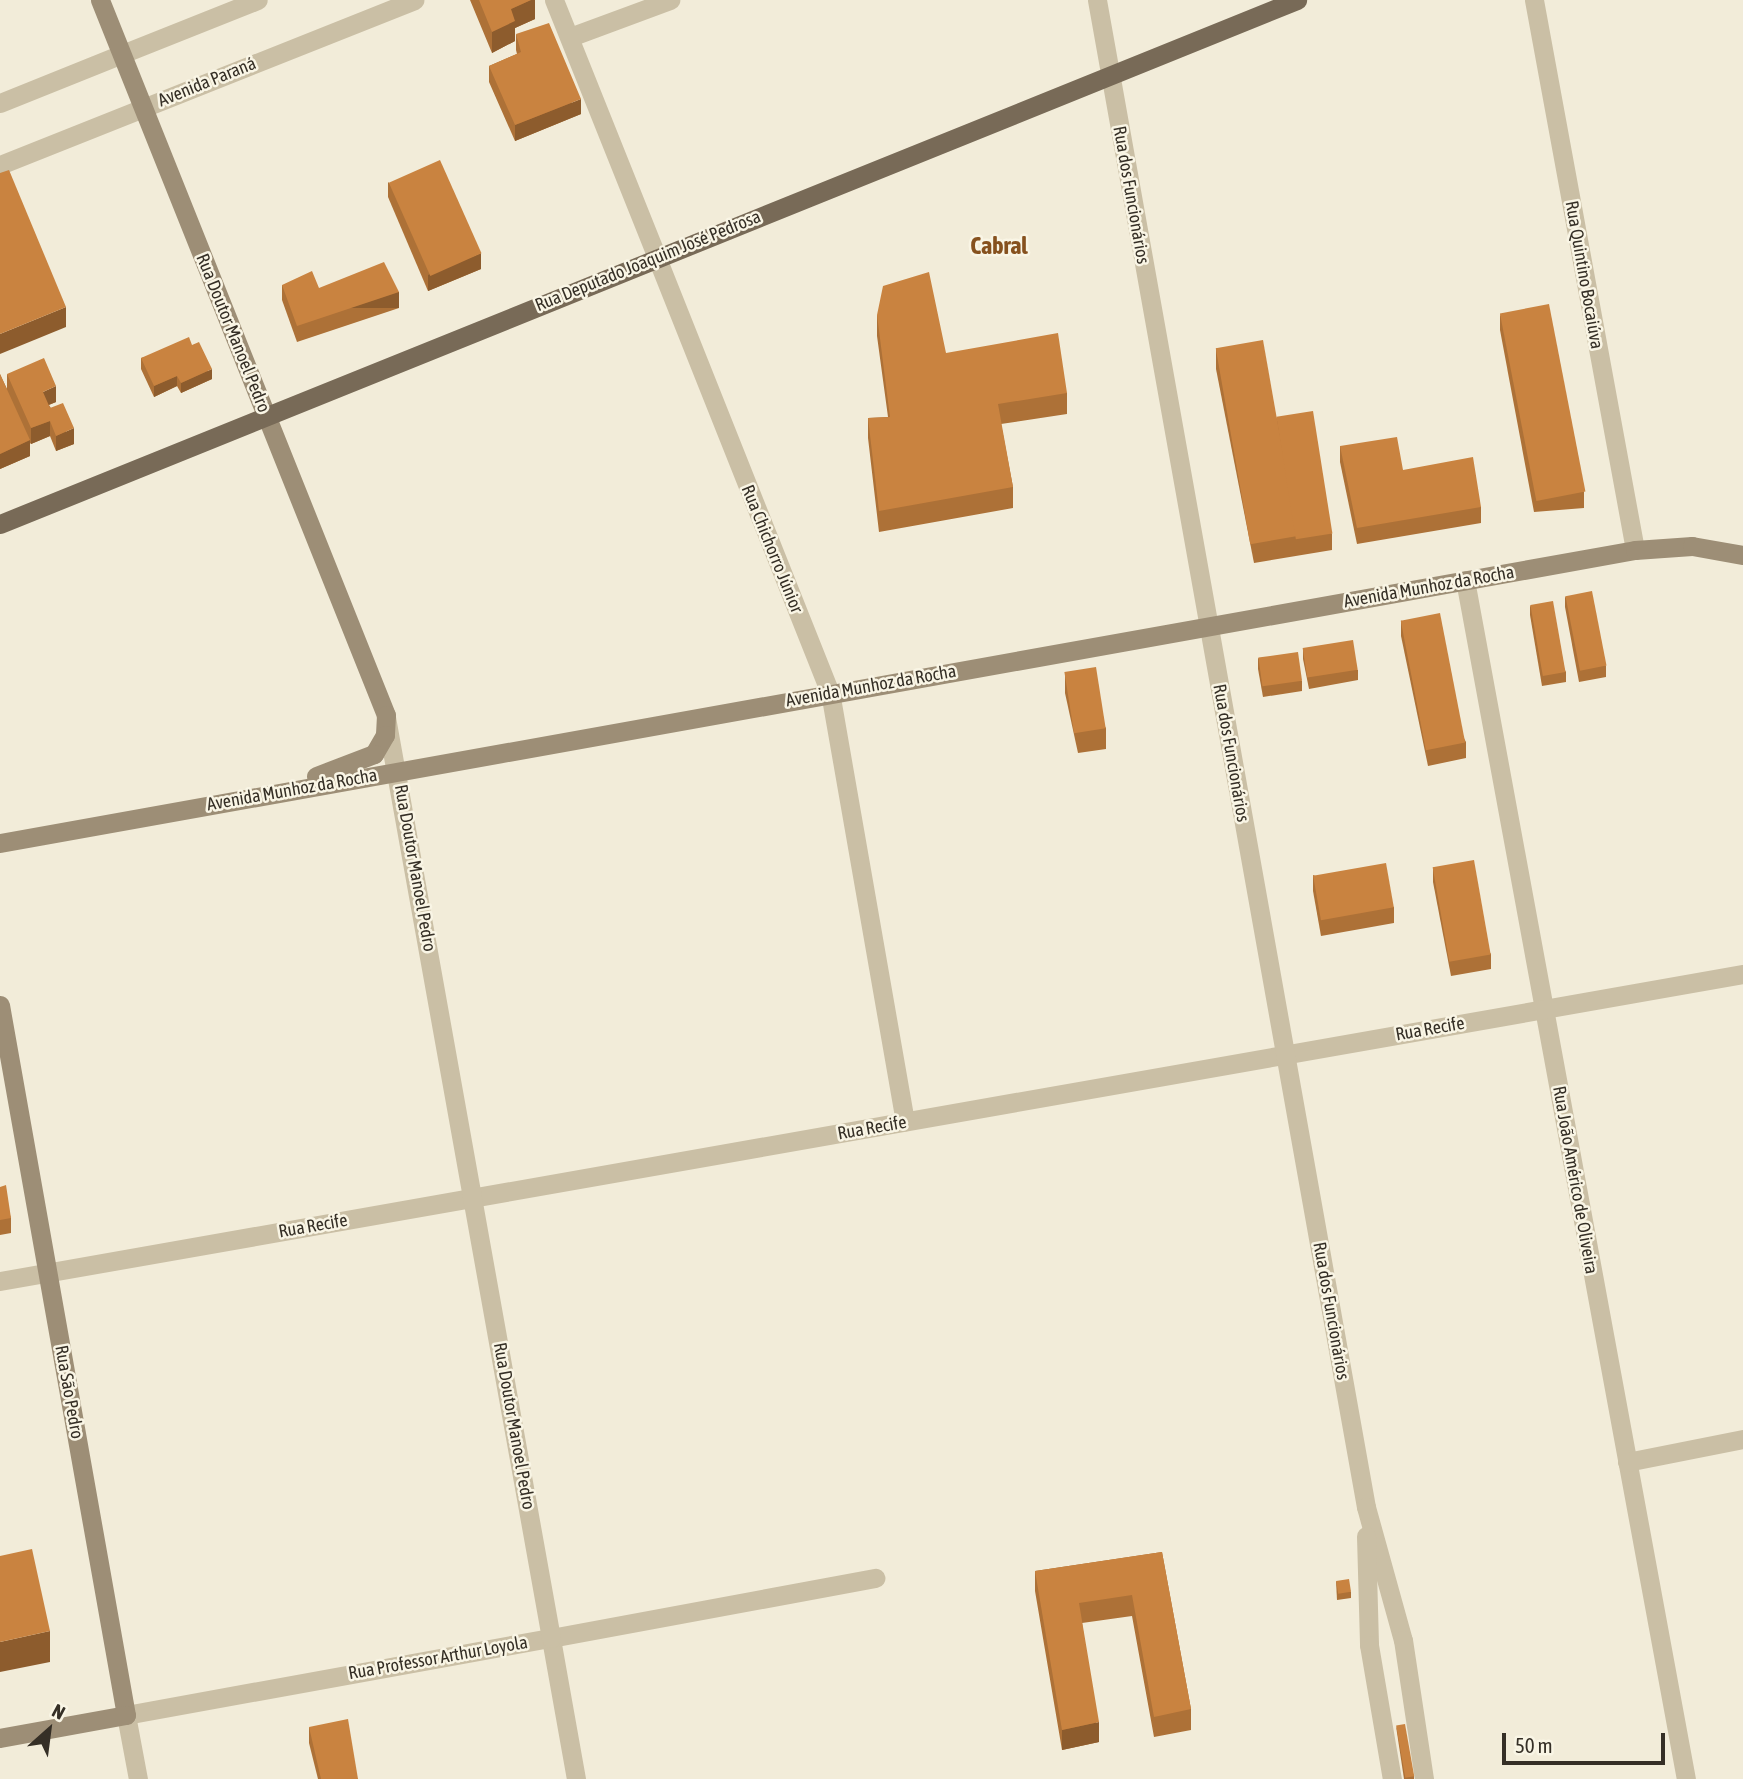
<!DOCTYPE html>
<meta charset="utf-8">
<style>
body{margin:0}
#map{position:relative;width:1743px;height:1779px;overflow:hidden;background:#f2ecd9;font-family:"Asap Condensed",sans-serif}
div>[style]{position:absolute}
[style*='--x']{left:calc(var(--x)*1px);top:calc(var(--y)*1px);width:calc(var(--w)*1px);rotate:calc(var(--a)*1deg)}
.minor>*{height:19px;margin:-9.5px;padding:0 9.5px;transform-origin:9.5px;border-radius:9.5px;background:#cabfa5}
.tertiary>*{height:19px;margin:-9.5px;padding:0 9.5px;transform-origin:9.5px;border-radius:9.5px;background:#cabfa5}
.secondary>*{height:19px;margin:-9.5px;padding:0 9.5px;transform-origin:9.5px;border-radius:9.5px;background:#9d8e76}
.primary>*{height:19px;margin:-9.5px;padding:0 9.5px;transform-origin:9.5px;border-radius:9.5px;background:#786a57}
.wall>*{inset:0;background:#ad7137}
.shaded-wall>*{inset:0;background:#8d5c2d;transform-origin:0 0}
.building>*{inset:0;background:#c98340;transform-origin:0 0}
span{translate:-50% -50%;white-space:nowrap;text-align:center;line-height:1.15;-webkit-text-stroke:5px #f9f5e5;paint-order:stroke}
.street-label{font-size:18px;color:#352f26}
.district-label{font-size:24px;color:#86511e;font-weight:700}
.north{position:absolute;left:14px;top:1695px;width:70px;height:70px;-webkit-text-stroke:5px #f9f5e5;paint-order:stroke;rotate:28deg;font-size:19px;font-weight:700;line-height:28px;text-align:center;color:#352f26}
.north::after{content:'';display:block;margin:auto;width:24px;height:32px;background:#352f26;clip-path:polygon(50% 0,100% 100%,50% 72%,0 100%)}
.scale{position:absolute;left:1502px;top:1733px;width:163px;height:32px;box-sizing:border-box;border:4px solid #352f26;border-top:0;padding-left:9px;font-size:21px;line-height:24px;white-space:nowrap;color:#352f26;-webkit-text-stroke:5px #f9f5e5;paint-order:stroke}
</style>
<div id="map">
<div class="minor">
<i style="--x:1534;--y:0;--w:559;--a:79.59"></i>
<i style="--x:570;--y:37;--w:107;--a:-20.3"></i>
<i style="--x:122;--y:54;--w:146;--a:-21.7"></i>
<i style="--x:657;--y:258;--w:467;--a:68.3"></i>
<i style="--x:830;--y:692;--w:436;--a:80.1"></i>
<i style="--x:1465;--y:580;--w:1219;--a:79.56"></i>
<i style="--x:0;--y:1281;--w:1770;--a:-9.99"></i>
<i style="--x:1627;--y:1462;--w:118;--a:-11.2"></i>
<i style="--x:126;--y:1715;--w:65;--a:79.4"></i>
<i style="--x:576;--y:1779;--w:143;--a:-100.1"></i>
<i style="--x:551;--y:1638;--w:330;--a:-10.5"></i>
</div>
<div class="tertiary">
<i style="--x:554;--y:0;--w:278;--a:68.2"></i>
<i style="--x:1097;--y:0;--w:1531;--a:79.88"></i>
<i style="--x:1366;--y:1507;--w:138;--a:74.5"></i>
<i style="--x:1403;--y:1640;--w:141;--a:81.4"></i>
<i style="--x:0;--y:103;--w:131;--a:-21.9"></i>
<i style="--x:0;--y:165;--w:446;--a:-21.7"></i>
<i style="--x:1366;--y:1536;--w:109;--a:88.4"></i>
<i style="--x:1369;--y:1645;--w:136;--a:80.3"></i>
<i style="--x:126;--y:1715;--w:432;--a:-10.3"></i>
<i style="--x:551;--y:1638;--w:936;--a:-100.16"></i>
</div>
<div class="secondary">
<i style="--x:100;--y:0;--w:770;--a:68.2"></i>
<i style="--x:386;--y:715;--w:20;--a:93"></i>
<i style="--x:385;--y:735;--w:22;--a:120"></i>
<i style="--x:374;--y:754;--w:62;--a:159.2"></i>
<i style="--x:0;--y:843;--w:1661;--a:-10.16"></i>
<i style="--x:1635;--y:550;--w:57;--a:-4"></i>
<i style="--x:1692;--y:546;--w:52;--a:10"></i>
<i style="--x:0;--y:1005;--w:721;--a:79.94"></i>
<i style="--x:126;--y:1715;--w:128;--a:169.7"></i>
</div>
<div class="primary">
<i style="--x:0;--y:524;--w:1399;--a:-22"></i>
</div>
<div class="wall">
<i style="clip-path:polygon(470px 0,535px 0,535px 19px,515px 28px,515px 41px,492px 53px)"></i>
<i style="clip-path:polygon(516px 34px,581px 114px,515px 141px,489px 82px,489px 66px,517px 54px,516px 50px)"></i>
<i style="clip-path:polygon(388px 182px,481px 269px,428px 291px,388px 197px)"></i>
<i style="clip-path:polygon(282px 285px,399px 308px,297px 342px,282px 300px)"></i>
<i style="clip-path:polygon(1500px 314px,1584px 492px,1584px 508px,1534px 512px,1500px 330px)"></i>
<i style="clip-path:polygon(877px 315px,946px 353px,1067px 393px,1067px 414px,1001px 424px,1013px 487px,1013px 508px,879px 532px,868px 438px,868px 418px,888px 417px,877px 336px)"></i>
<i style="clip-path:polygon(192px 345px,212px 379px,181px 393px,177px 386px,154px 397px,141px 369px,141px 358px)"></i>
<i style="clip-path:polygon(1216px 348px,1276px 417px,1332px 534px,1332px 550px,1254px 563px,1216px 369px)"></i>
<i style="clip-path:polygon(0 374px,7px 389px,7px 374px,56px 402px,49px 405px,74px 444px,56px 451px,50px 436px,31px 444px,30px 443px,30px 456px,0 469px)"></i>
<i style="clip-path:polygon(1340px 446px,1403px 470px,1481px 507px,1481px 523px,1357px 544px,1340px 462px)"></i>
<i style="clip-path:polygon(1565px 596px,1606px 666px,1606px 677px,1579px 682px,1565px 607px)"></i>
<i style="clip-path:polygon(1530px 605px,1566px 672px,1566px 682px,1542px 686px,1530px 615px)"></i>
<i style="clip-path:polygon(1401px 620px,1466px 742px,1466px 758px,1428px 766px,1401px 636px)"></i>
<i style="clip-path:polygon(1303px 649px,1358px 670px,1358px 680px,1309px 689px,1303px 659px)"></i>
<i style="clip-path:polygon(1258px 658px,1302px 681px,1302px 691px,1263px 697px,1258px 669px)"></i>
<i style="clip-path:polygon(1065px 673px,1106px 728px,1106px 749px,1078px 753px,1065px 693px)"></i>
<i style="clip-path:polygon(1433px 867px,1491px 954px,1491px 969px,1451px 976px,1433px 882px)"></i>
<i style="clip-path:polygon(1313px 875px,1394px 907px,1394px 923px,1321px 936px,1313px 891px)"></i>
<i style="clip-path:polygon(0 1187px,11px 1218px,11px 1233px,0 1235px)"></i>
<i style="clip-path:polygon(1162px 1552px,1191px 1709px,1191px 1730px,1154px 1737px,1132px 1616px,1082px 1623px,1099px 1742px,1062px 1750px,1035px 1591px,1035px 1571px)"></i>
<i style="clip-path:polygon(1336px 1581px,1351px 1592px,1351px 1598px,1337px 1600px)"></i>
<i style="clip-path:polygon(1396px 1726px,1414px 1776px,1414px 1779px,1404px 1779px)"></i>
<i style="clip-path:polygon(309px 1727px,358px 1779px,318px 1779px,309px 1743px)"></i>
</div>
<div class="shaded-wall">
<i style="clip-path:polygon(531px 0,535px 0,535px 19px,515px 28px,515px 41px,492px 53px,492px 32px,511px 9px)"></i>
<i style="clip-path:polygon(581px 99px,581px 114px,515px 141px,515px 125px)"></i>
<i style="clip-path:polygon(481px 253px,481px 269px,428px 291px,428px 275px)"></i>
<i style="left:399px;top:292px;width:16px;height:108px;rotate:90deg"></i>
<i style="clip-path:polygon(66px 307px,66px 327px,0 354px,0 334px)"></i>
<i style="clip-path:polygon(212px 369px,212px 379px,181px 393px,181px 383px)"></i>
<i style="clip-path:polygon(177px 376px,177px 386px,154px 397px,154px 386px)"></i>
<i style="clip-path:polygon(56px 386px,56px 402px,43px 407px,43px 392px)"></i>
<i style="clip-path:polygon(50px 421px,50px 436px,31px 444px,31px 428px)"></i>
<i style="clip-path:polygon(74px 428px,74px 444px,56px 451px,56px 436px)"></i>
<i style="clip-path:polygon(30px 440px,30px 456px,0 469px,0 454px)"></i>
<i style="clip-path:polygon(50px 1631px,50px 1662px,0 1672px,0 1642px)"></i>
<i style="clip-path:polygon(1099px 1722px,1099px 1742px,1062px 1750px,1062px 1730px)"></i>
</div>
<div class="building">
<i style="clip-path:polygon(479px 0,531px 0,511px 9px,515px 21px,492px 32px)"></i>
<i style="clip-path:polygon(549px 23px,581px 99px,515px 125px,489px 66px,521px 52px,516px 34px)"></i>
<i style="left:440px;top:160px;width:102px;height:56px;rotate:66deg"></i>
<i style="clip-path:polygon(9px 170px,66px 307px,0 334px,0 173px)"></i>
<i style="clip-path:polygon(384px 262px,399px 292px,297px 326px,282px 285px,312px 271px,319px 288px)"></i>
<i style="clip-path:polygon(929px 272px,946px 353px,1058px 333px,1067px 393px,998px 404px,1013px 487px,879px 511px,868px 418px,890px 417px,877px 315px,883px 286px)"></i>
<i style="left:1549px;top:304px;width:191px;height:50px;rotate:79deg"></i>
<i style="clip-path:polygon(189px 337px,192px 345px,199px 342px,212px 369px,181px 383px,177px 376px,154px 386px,141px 358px)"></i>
<i style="left:1263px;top:340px;width:199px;height:48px;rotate:80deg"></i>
<i style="clip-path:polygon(44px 358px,56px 386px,43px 392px,50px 408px,63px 403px,74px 428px,56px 436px,50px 421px,31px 428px,7px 374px)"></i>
<i style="clip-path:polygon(0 374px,30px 440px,0 454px)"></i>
<i style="left:1313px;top:411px;width:124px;height:37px;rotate:81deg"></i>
<i style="clip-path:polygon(1397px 437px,1403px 470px,1473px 457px,1481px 507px,1357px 528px,1340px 446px)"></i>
<i style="left:1592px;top:591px;width:76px;height:27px;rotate:79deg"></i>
<i style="left:1553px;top:601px;width:72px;height:23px;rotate:80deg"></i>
<i style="left:1440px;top:613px;width:132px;height:40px;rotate:79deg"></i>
<i style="left:1353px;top:640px;width:30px;height:51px;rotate:81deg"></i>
<i style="left:1298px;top:652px;width:29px;height:40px;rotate:82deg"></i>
<i style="left:1096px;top:667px;width:62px;height:32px;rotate:81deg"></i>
<i style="left:1474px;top:860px;width:96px;height:42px;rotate:80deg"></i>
<i style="left:1386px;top:863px;width:45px;height:74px;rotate:80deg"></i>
<i style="clip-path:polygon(6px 1185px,11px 1218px,0 1220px,0 1187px)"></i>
<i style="clip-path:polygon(32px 1549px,50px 1631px,0 1642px,0 1556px)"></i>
<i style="clip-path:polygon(1162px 1552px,1191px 1709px,1154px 1717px,1132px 1595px,1079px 1603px,1099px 1722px,1062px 1730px,1035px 1571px)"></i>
<i style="left:1349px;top:1579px;width:13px;height:13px;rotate:81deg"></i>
<i style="clip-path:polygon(348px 1719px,358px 1779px,321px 1779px,309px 1727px)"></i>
<i style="left:1405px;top:1724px;width:53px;height:9px;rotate:80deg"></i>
</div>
<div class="street-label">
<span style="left:207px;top:82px;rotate:-22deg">Avenida Paraná</span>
<span style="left:1131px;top:195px;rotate:80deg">Rua dos Funcionários</span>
<span style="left:648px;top:261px;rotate:-22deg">Rua Deputado Joaquim José Pedrosa</span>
<span style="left:1584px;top:275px;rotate:80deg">Rua Quintino Bocaiúva</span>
<span style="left:233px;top:333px;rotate:68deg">Rua Doutor Manoel Pedro</span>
<span style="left:772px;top:549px;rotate:68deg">Rua Chichorro Júnior</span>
<span style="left:1429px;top:587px;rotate:-10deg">Avenida Munhoz da Rocha</span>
<span style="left:871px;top:686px;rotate:-10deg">Avenida Munhoz da Rocha</span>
<span style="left:1231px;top:753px;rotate:80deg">Rua dos Funcionários</span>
<span style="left:292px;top:790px;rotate:-10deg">Avenida Munhoz da Rocha</span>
<span style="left:415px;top:868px;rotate:80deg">Rua Doutor Manoel Pedro</span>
<span style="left:1430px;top:1029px;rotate:-10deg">Rua Recife</span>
<span style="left:872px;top:1128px;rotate:-10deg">Rua Recife</span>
<span style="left:1575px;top:1180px;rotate:80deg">Rua João Américo de Oliveira</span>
<span style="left:313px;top:1226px;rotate:-10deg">Rua Recife</span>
<span style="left:1331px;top:1311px;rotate:80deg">Rua dos Funcionários</span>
<span style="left:69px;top:1392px;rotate:80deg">Rua São Pedro</span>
<span style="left:514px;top:1426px;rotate:80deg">Rua Doutor Manoel Pedro</span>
<span style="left:438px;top:1658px;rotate:-10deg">Rua Professor Arthur Loyola</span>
</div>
<div class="district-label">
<span style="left:999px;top:246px">Cabral</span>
</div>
<div class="north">N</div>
<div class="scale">50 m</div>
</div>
